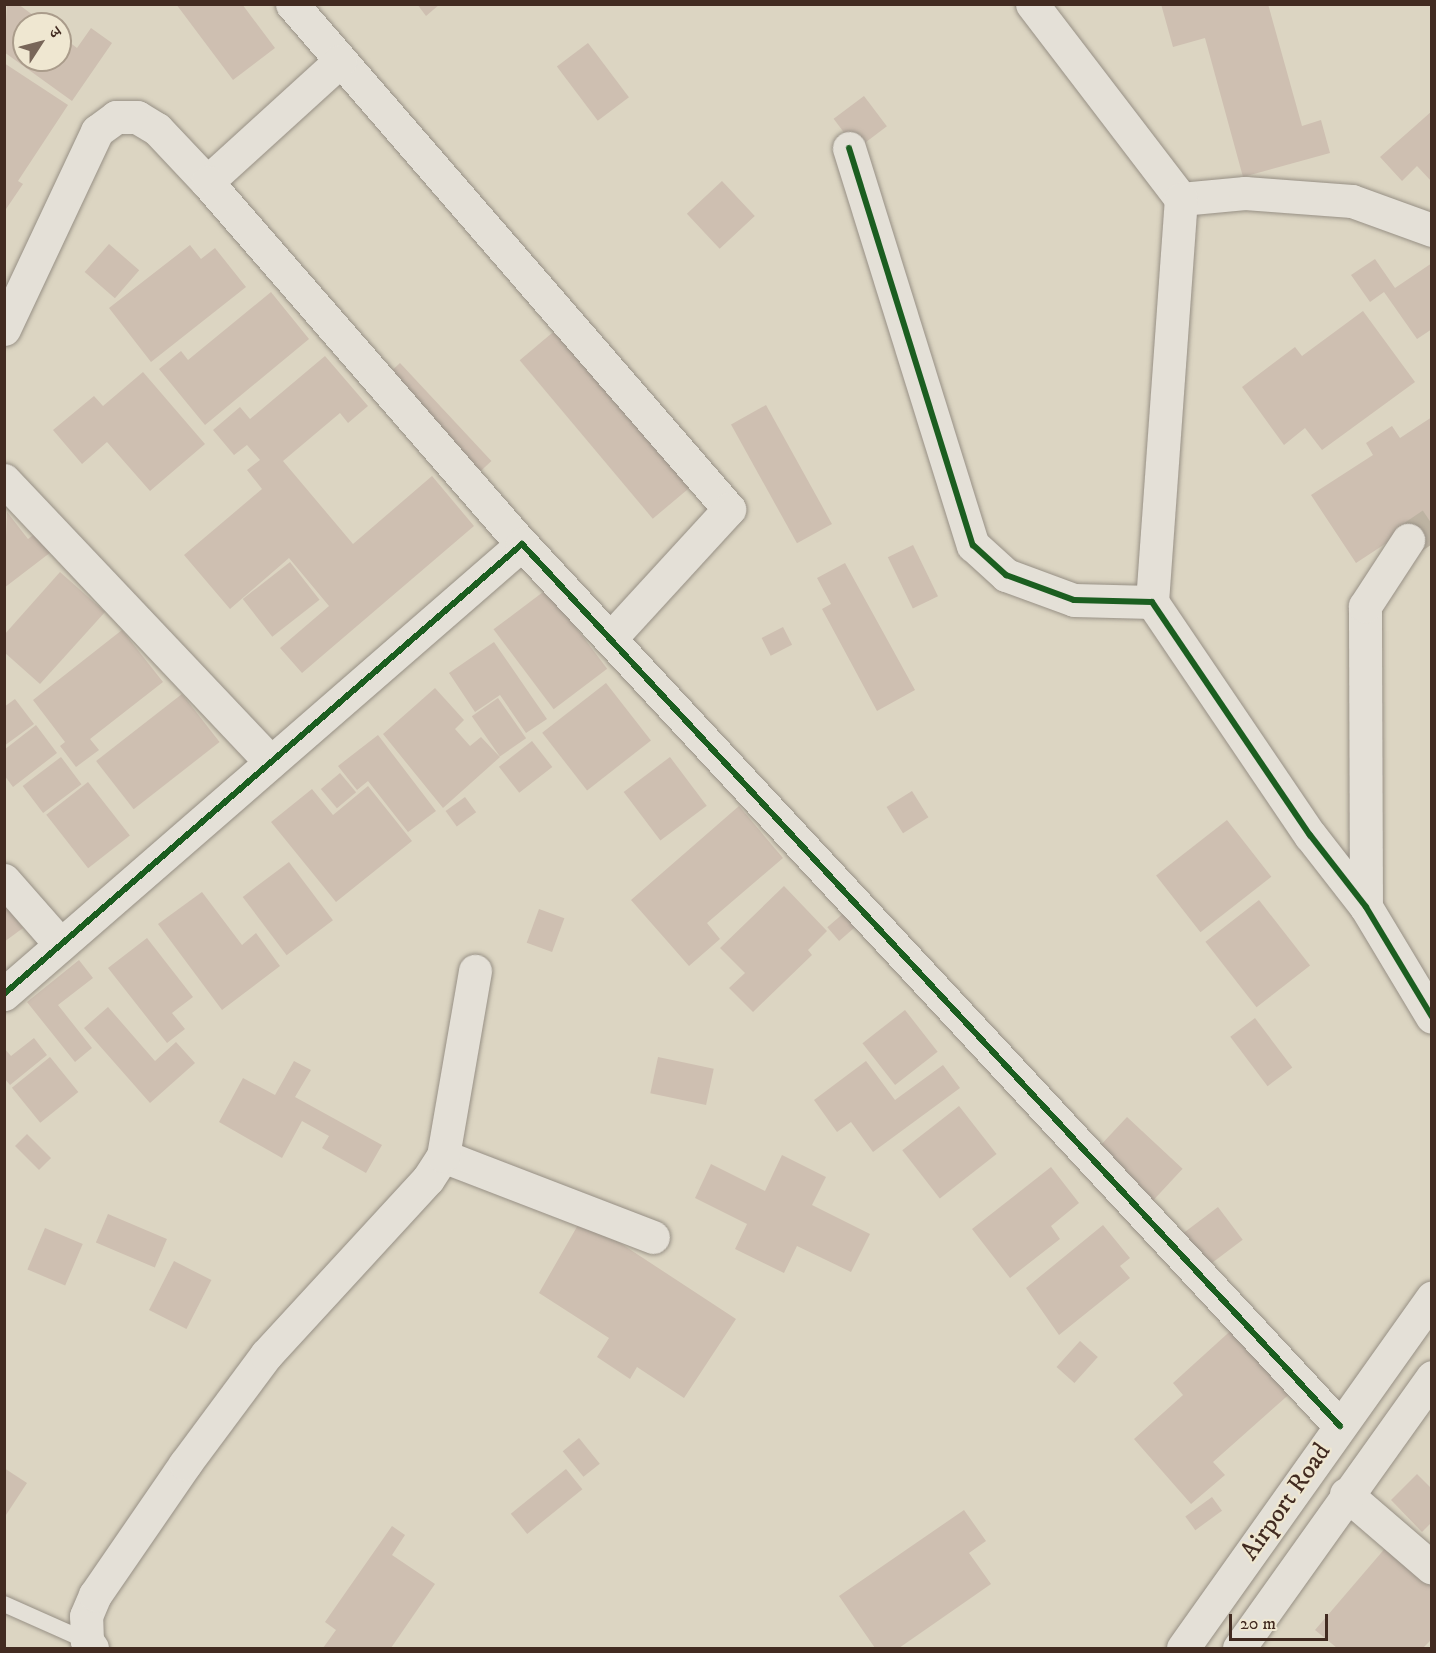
<!DOCTYPE html>
<meta charset="utf-8">
<style>
body{margin:0}
#map{position:relative;width:1436px;height:1653px;overflow:hidden;background:#dcd5c2;font-family:"IM FELL DW Pica","Noto Serif Devanagari",serif}
div>[style]{position:absolute}
[style*='--x']{left:calc(var(--x)*1px);top:calc(var(--y)*1px);width:calc(var(--w)*1px);rotate:calc(var(--a)*1deg)}
.building>*{inset:0;background:#cebfb1;transform-origin:0 0}
.street-tunnel>*{height:33px;margin-top:-16.5px;transform-origin:0;background:repeating-linear-gradient(90deg,#bdb3a2 0 33px,transparent 0 49px)}
.roads{filter:drop-shadow(0 0 2px #979085) drop-shadow(0 0 2px #979085)}
.lane>*{height:16px;margin:-8px;padding:0 8px;transform-origin:8px;border-radius:8px;background:#e4e0d7}
.street>*{height:33px;margin:-16.5px;padding:0 16.5px;transform-origin:16.5px;border-radius:16.5px;background:#e4e0d7}
.secondary>*{height:33px;margin:-16.5px;padding:0 16.5px;transform-origin:16.5px;border-radius:16.5px;background:#e4e0d7}
.cycleway>*{height:6px;margin:-3px;padding:0 3px;transform-origin:3px;border-radius:3px;background:#1b5e20}
span{translate:-50% -50%;white-space:nowrap;text-align:center;line-height:1.15;-webkit-text-stroke:4.5px #efe7d1;paint-order:stroke}
.street-label{font-size:26px;color:#422b21}
.frame{position:absolute;inset:0;border:6px solid #422b21;pointer-events:none}
.north{position:absolute;left:12px;top:12px;width:60px;height:60px;box-sizing:border-box;background:#efe7d1;border:2px solid #aa9c8b;border-radius:50%;rotate:54deg;font-size:16px;font-weight:700;line-height:24px;text-align:center;color:#422b21}
.north::after{content:'';display:block;margin:auto;width:21px;height:27px;background:#786659;clip-path:polygon(50% 0,100% 100%,50% 72%,0 100%)}
.scale{position:absolute;left:1229px;top:1614px;width:99px;height:27px;box-sizing:border-box;border:3px solid #422b21;border-top:0;padding-left:8px;font-size:18px;line-height:21px;white-space:nowrap;color:#422b21;-webkit-text-stroke:4px #efe7d1;paint-order:stroke}
</style>
<div id="map">
<div class="building">
<i style="clip-path:polygon(7px 4px,18px 4px,45px 24px,24px 24px,24px 60px,60px 60px,60px 35px,77px 48px,91px 28px,112px 43px,72px 101px,4px 52px)"></i>
<i style="clip-path:polygon(176px 4px,242px 4px,275px 48px,233px 80px)"></i>
<i style="clip-path:polygon(417px 4px,440px 4px,426px 16px)"></i>
<i style="clip-path:polygon(1161px 4px,1268px 4px,1302px 126px,1321px 120px,1330px 153px,1243px 177px,1205px 38px,1173px 47px)"></i>
<i style="left:588px;top:43px;width:68px;height:39px;rotate:53deg"></i>
<i style="clip-path:polygon(4px 63px,68px 105px,18px 181px,23px 184px,4px 212px)"></i>
<i style="left:864px;top:96px;width:38px;height:38px;rotate:53deg"></i>
<i style="clip-path:polygon(1432px 111px,1432px 182px,1417px 166px,1402px 181px,1380px 157px)"></i>
<i style="left:722px;top:181px;width:48px;height:48px;rotate:47deg"></i>
<i style="left:109px;top:244px;width:40px;height:37px;rotate:41deg"></i>
<i style="clip-path:polygon(190px 245px,201px 259px,215px 248px,246px 287px,151px 362px,109px 308px)"></i>
<i style="clip-path:polygon(1375px 259px,1395px 288px,1432px 263px,1432px 329px,1417px 339px,1384px 292px,1370px 302px,1351px 275px)"></i>
<i style="clip-path:polygon(271px 292px,309px 339px,205px 425px,159px 369px,181px 351px,188px 360px)"></i>
<i style="clip-path:polygon(1363px 311px,1415px 382px,1322px 450px,1305px 428px,1284px 445px,1242px 387px,1295px 347px,1302px 356px)"></i>
<i style="left:558px;top:328px;width:207px;height:50px;rotate:50deg"></i>
<i style="clip-path:polygon(325px 356px,368px 406px,348px 423px,340px 413px,283px 461px,353px 544px,432px 476px,474px 526px,302px 673px,280px 648px,329px 606px,289px 558px,230px 609px,184px 555px,262px 489px,247px 470px,260px 460px,247px 445px,234px 455px,213px 430px,240px 407px,250px 419px)"></i>
<i style="left:400px;top:363px;width:134px;height:20px;rotate:47deg"></i>
<i style="clip-path:polygon(143px 372px,205px 444px,150px 491px,107px 442px,82px 464px,53px 430px,94px 396px,103px 406px)"></i>
<i style="left:766px;top:405px;width:136px;height:40px;rotate:61deg"></i>
<i style="clip-path:polygon(1432px 417px,1432px 531px,1423px 519px,1356px 563px,1311px 495px,1373px 455px,1366px 443px,1392px 426px,1400px 438px)"></i>
<i style="clip-path:polygon(7px 512px,28px 539px,36px 533px,51px 552px,4px 588px)"></i>
<i style="left:913px;top:545px;width:57px;height:28px;rotate:64deg"></i>
<i style="left:290px;top:562px;width:48px;height:60px;rotate:52deg"></i>
<i style="clip-path:polygon(845px 563px,915px 690px,877px 711px,822px 609px,831px 604px,817px 578px)"></i>
<i style="clip-path:polygon(60px 572px,105px 612px,40px 684px,4px 652px,4px 635px)"></i>
<i style="left:547px;top:589px;width:100px;height:67px;rotate:53deg"></i>
<i style="left:783px;top:627px;width:20px;height:24px;rotate:63deg"></i>
<i style="clip-path:polygon(122px 630px,163px 682px,90px 739px,99px 750px,76px 767px,60px 746px,65px 742px,33px 700px)"></i>
<i style="clip-path:polygon(494px 642px,547px 719px,526px 733px,500px 695px,475px 712px,449px 673px)"></i>
<i style="left:606px;top:683px;width:73px;height:81px;rotate:52deg"></i>
<i style="clip-path:polygon(435px 688px,464px 720px,455px 729px,470px 746px,481px 737px,500px 757px,443px 808px,383px 734px)"></i>
<i style="left:182px;top:694px;width:61px;height:109px;rotate:52deg"></i>
<i style="left:498px;top:698px;width:49px;height:32px;rotate:55deg"></i>
<i style="clip-path:polygon(15px 699px,34px 724px,4px 746px,4px 707px)"></i>
<i style="clip-path:polygon(36px 725px,57px 753px,13px 787px,4px 775px,4px 750px)"></i>
<i style="clip-path:polygon(378px 735px,436px 811px,408px 832px,368px 781px,357px 790px,338px 766px)"></i>
<i style="left:532px;top:741px;width:33px;height:42px;rotate:52deg"></i>
<i style="left:61px;top:757px;width:34px;height:48px;rotate:53deg"></i>
<i style="left:670px;top:757px;width:61px;height:58px;rotate:53deg"></i>
<i style="left:340px;top:773px;width:25px;height:25px;rotate:50deg"></i>
<i style="left:88px;top:782px;width:68px;height:53px;rotate:52deg"></i>
<i style="clip-path:polygon(368px 786px,412px 841px,336px 902px,271px 822px,312px 789px,333px 815px)"></i>
<i style="left:912px;top:791px;width:31px;height:30px;rotate:58deg"></i>
<i style="left:465px;top:797px;width:19px;height:24px;rotate:54deg"></i>
<i style="clip-path:polygon(739px 806px,783px 858px,707px 923px,720px 939px,689px 966px,631px 900px)"></i>
<i style="left:1227px;top:820px;width:72px;height:90px;rotate:52deg"></i>
<i style="left:289px;top:862px;width:73px;height:58px;rotate:53deg"></i>
<i style="clip-path:polygon(784px 886px,827px 931px,808px 950px,812px 955px,753px 1012px,729px 988px,745px 973px,720px 948px)"></i>
<i style="clip-path:polygon(202px 892px,242px 945px,256px 933px,280px 966px,222px 1010px,158px 924px)"></i>
<i style="left:1259px;top:900px;width:83px;height:68px;rotate:52deg"></i>
<i style="clip-path:polygon(4px 904px,23px 928px,4px 942px)"></i>
<i style="left:853px;top:905px;width:18px;height:34px;rotate:49deg"></i>
<i style="left:539px;top:909px;width:27px;height:36px;rotate:20deg"></i>
<i style="clip-path:polygon(147px 938px,193px 997px,172px 1013px,185px 1029px,167px 1043px,108px 968px)"></i>
<i style="clip-path:polygon(79px 960px,93px 978px,58px 1005px,92px 1048px,75px 1062px,27px 1002px)"></i>
<i style="clip-path:polygon(108px 1007px,155px 1061px,176px 1042px,195px 1063px,150px 1103px,84px 1028px)"></i>
<i style="left:905px;top:1010px;width:53px;height:54px;rotate:52deg"></i>
<i style="left:1255px;top:1018px;width:62px;height:31px;rotate:53deg"></i>
<i style="clip-path:polygon(34px 1038px,47px 1055px,10px 1085px,4px 1078px,4px 1048px,11px 1056px)"></i>
<i style="left:50px;top:1057px;width:45px;height:49px;rotate:51deg"></i>
<i style="left:658px;top:1057px;width:57px;height:37px;rotate:12deg"></i>
<i style="clip-path:polygon(294px 1061px,311px 1070px,295px 1097px,382px 1145px,366px 1173px,322px 1148px,329px 1136px,302px 1121px,282px 1158px,219px 1122px,243px 1078px,275px 1095px)"></i>
<i style="clip-path:polygon(866px 1061px,895px 1100px,943px 1065px,960px 1088px,873px 1152px,851px 1122px,837px 1132px,814px 1100px)"></i>
<i style="left:959px;top:1106px;width:61px;height:72px;rotate:52deg"></i>
<i style="left:1127px;top:1117px;width:76px;height:47px;rotate:43deg"></i>
<i style="left:27px;top:1134px;width:34px;height:17px;rotate:45deg"></i>
<i style="clip-path:polygon(782px 1155px,826px 1177px,812px 1205px,870px 1234px,851px 1272px,797px 1246px,784px 1273px,735px 1249px,747px 1224px,695px 1198px,711px 1164px,765px 1191px)"></i>
<i style="clip-path:polygon(1051px 1167px,1079px 1203px,1051px 1226px,1060px 1239px,1010px 1278px,972px 1229px)"></i>
<i style="left:1218px;top:1207px;width:41px;height:44px;rotate:53deg"></i>
<i style="left:108px;top:1214px;width:64px;height:31px;rotate:23deg"></i>
<i style="clip-path:polygon(582px 1218px,736px 1319px,684px 1398px,637px 1367px,630px 1379px,597px 1357px,609px 1338px,539px 1293px)"></i>
<i style="clip-path:polygon(1103px 1225px,1130px 1258px,1120px 1266px,1130px 1278px,1059px 1335px,1026px 1288px)"></i>
<i style="left:45px;top:1228px;width:41px;height:45px;rotate:23deg"></i>
<i style="left:174px;top:1261px;width:42px;height:55px;rotate:27deg"></i>
<i style="clip-path:polygon(1237px 1325px,1294px 1390px,1213px 1462px,1225px 1475px,1191px 1504px,1134px 1439px,1183px 1395px,1173px 1383px)"></i>
<i style="left:1080px;top:1341px;width:24px;height:35px;rotate:42deg"></i>
<i style="left:579px;top:1438px;width:33px;height:21px;rotate:51deg"></i>
<i style="clip-path:polygon(4px 1468px,27px 1483px,4px 1518px)"></i>
<i style="left:566px;top:1469px;width:26px;height:71px;rotate:51deg"></i>
<i style="clip-path:polygon(1417px 1474px,1432px 1489px,1432px 1522px,1422px 1532px,1391px 1500px)"></i>
<i style="left:1212px;top:1497px;width:17px;height:33px;rotate:54deg"></i>
<i style="clip-path:polygon(964px 1510px,986px 1541px,969px 1553px,991px 1584px,899px 1648px,875px 1648px,839px 1596px)"></i>
<i style="clip-path:polygon(392px 1526px,405px 1535px,392px 1555px,435px 1584px,391px 1648px,323px 1648px,336px 1630px,325px 1622px)"></i>
<i style="clip-path:polygon(1387px 1546px,1432px 1584px,1432px 1639px,1423px 1648px,1337px 1648px,1315px 1630px)"></i>
</div>
<div class="street-tunnel">
<i style="--x:1408;--y:540;--w:29;--a:-34"></i>
</div>
<div class="roads">
<div class="lane">
<i style="--x:4;--y:1604;--w:91;--a:24"></i>
</div>
<div class="street">
<i style="--x:292;--y:4;--w:668;--a:49.13"></i>
<i style="--x:729;--y:509;--w:176;--a:132.5"></i>
<i style="--x:1032;--y:4;--w:245;--a:52.6"></i>
<i style="--x:1181;--y:199;--w:64;--a:-5.4"></i>
<i style="--x:1245;--y:193;--w:107;--a:4.3"></i>
<i style="--x:1352;--y:201;--w:85;--a:19.9"></i>
<i style="--x:849;--y:148;--w:416;--a:72.7"></i>
<i style="--x:973;--y:545;--w:45;--a:42.3"></i>
<i style="--x:1006;--y:575;--w:72;--a:20.2"></i>
<i style="--x:1074;--y:600;--w:78;--a:1.5"></i>
<i style="--x:1152;--y:602;--w:282;--a:55.9"></i>
<i style="--x:1310;--y:835;--w:91;--a:52.1"></i>
<i style="--x:1366;--y:907;--w:128;--a:59"></i>
<i style="--x:207;--y:182;--w:180;--a:-42.3"></i>
<i style="--x:4;--y:329;--w:219;--a:-64.8"></i>
<i style="--x:97;--y:131;--w:24;--a:-36"></i>
<i style="--x:116;--y:117;--w:21;--a:0"></i>
<i style="--x:137;--y:117;--w:23;--a:31"></i>
<i style="--x:157;--y:129;--w:73;--a:46.7"></i>
<i style="--x:207;--y:182;--w:480;--a:49"></i>
<i style="--x:4;--y:480;--w:388;--a:46.6"></i>
<i style="--x:1152;--y:602;--w:404;--a:-85.9"></i>
<i style="--x:4;--y:880;--w:86;--a:48.8"></i>
<i style="--x:1366;--y:907;--w:301;--a:-90.2"></i>
<i style="--x:1365;--y:606;--w:79;--a:-56.9"></i>
<i style="--x:4;--y:994;--w:686;--a:-40.98"></i>
<i style="--x:522;--y:544;--w:1203;--a:47.16"></i>
<i style="--x:443;--y:1156;--w:225;--a:21.1"></i>
<i style="--x:1346;--y:1494;--w:113;--a:40.7"></i>
<i style="--x:92;--y:1648;--w:9;--a:-126"></i>
<i style="--x:87;--y:1641;--w:25;--a:-92"></i>
<i style="--x:86;--y:1616;--w:23;--a:-67"></i>
<i style="--x:95;--y:1595;--w:159;--a:-55.5"></i>
<i style="--x:185;--y:1464;--w:136;--a:-53.4"></i>
<i style="--x:266;--y:1355;--w:239;--a:-47.4"></i>
<i style="--x:428;--y:1179;--w:27;--a:-57"></i>
<i style="--x:443;--y:1156;--w:188;--a:-80.2"></i>
</div>
<div class="secondary">
<i style="--x:1183;--y:1648;--w:430;--a:-54.6"></i>
<i style="--x:1239;--y:1648;--w:333;--a:-54.5"></i>
</div>
</div>
<div class="cycleway">
<i style="--x:849;--y:148;--w:416;--a:72.7"></i>
<i style="--x:973;--y:545;--w:45;--a:42.3"></i>
<i style="--x:1006;--y:575;--w:72;--a:20.2"></i>
<i style="--x:1074;--y:600;--w:78;--a:1.5"></i>
<i style="--x:1152;--y:602;--w:282;--a:55.9"></i>
<i style="--x:1310;--y:835;--w:91;--a:52.1"></i>
<i style="--x:1366;--y:907;--w:128;--a:59"></i>
<i style="--x:4;--y:994;--w:686;--a:-40.98"></i>
<i style="--x:522;--y:544;--w:1203;--a:47.16"></i>
</div>
<div class="street-label">
<span style="left:1286px;top:1502px;rotate:-55deg">Airport Road</span>
</div>
<div class="frame"></div>
<div class="north">उ</div>
<div class="scale">20 m</div>
</div>
